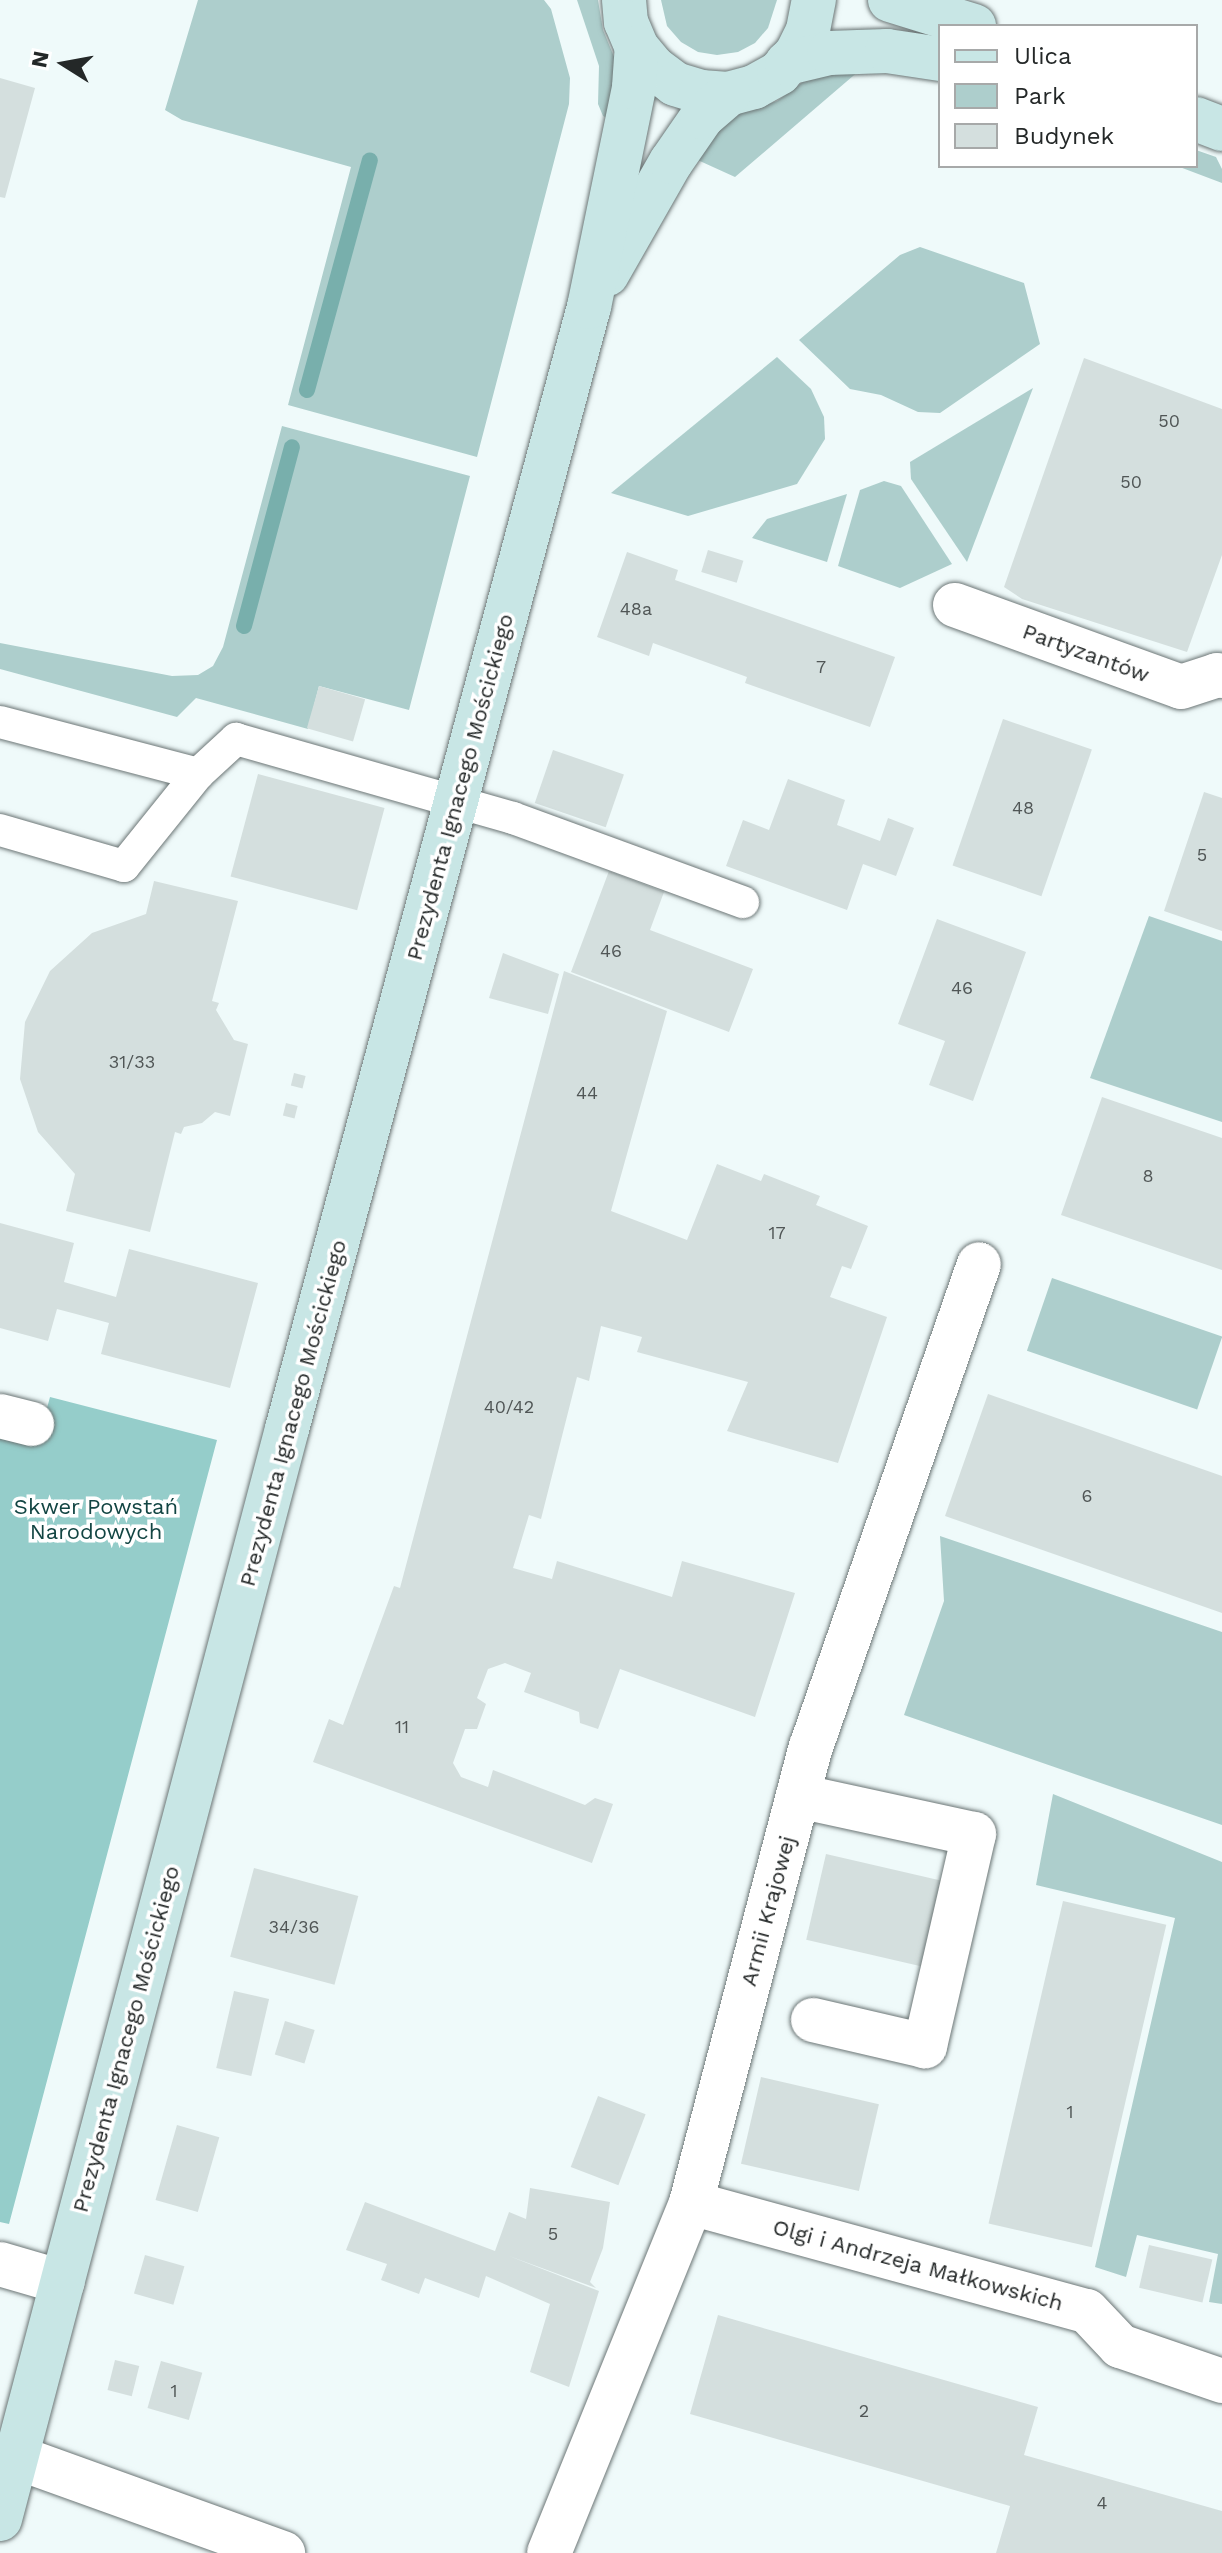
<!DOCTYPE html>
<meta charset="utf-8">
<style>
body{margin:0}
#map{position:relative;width:1222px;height:2553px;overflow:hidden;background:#effafa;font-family:"Work Sans",sans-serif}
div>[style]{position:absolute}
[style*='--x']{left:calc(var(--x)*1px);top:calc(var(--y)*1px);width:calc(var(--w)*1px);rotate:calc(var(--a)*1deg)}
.green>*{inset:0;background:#adcecc;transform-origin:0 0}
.forest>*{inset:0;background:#95cdca}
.stream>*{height:16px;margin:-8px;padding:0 8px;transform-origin:8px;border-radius:8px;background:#78afac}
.building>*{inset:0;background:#d4dfde;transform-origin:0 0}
.roads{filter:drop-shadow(0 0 2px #6c7676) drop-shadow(0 0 2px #6c7676)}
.lane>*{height:32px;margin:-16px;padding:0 16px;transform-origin:16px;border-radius:16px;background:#fff}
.street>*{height:44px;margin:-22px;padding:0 22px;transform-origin:22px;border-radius:22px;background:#fff}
.secondary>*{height:44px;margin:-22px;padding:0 22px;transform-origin:22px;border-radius:22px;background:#c8e6e5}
span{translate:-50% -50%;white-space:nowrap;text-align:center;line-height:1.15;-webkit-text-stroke:7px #fff;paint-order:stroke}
.number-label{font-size:18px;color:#505656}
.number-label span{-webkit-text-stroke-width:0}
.street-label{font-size:22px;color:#242828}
.park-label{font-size:22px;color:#124543}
.legend{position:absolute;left:938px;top:24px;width:260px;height:144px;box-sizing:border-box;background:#fff;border:2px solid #a7a9a9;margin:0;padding:10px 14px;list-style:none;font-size:24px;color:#242828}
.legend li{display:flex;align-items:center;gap:16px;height:40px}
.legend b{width:40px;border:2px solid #a7a9a9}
.north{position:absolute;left:24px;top:24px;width:80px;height:80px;-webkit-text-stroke:6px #fff;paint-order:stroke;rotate:281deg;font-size:22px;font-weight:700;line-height:32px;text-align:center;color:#242828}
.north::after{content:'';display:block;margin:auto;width:28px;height:36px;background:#242828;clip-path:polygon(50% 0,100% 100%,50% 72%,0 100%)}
</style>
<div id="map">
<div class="green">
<i style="clip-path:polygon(198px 0,544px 0,551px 9px,570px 78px,569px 104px,477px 457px,288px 405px,351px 167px,182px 120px,165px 110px)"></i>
<i style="clip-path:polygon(577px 0,598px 0,603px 30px,617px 64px,613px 121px,603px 116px,598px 104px,599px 66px)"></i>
<i style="clip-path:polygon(661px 0,777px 0,768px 28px,755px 43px,738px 52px,717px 55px,698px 52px,681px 42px,667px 26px)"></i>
<i style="clip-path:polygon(860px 70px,735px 177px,691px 157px,732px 116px,777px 101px,803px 82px,833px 72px)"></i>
<i style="clip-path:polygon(1196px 150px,1216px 157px,1222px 169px,1222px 183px,1177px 166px,1196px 166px)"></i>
<i style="clip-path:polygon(920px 247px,1024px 283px,1040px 344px,940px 413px,918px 412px,881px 395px,850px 389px,799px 340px,900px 255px)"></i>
<i style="clip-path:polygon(777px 357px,811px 389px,824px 417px,825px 439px,797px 484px,688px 516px,611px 493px)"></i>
<i style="clip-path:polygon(1033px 388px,967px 562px,911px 479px,910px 462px)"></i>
<i style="clip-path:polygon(282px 426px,470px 476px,409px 710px,319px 686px,308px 729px,196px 698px,177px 717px,0 669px,0 643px,172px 676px,198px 675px,213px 666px,223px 647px)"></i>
<i style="clip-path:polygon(884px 481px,901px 486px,952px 564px,900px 588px,838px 566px,860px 490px)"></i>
<i style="clip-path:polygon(847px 494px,827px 562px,752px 538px,767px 519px)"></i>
<i style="clip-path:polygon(1149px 916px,1222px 941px,1222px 1122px,1090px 1078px)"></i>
<i style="left:1052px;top:1278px;width:180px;height:77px;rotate:19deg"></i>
<i style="clip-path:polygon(940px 1536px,1222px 1632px,1222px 1825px,904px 1715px,944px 1601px)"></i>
<i style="clip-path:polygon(1053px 1794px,1222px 1862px,1222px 2304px,1209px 2302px,1218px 2254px,1137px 2235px,1126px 2277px,1095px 2267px,1175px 1918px,1036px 1885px)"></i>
</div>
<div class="forest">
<i style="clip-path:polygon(50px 1397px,217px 1440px,9px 2224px,0 2222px,0 1436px,37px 1445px)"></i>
</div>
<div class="stream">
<i style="--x:307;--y:390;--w:238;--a:-74.7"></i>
<i style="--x:244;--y:626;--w:185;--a:-75"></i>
</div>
<div class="building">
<i style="clip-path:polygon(0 78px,35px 88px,5px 198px,0 197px)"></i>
<i style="clip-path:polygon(1084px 358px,1222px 409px,1222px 555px,1187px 652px,1022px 599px,1004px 587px)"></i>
<i style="left:708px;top:550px;width:37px;height:23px;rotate:17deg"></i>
<i style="clip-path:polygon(627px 552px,678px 570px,675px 580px,895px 657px,870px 727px,745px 683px,747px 677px,653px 643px,649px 656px,597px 637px)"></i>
<i style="left:319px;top:686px;width:48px;height:44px;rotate:16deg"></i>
<i style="left:1003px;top:719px;width:94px;height:155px;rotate:19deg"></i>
<i style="left:553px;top:750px;width:75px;height:56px;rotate:19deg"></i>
<i style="left:258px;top:774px;width:131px;height:106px;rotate:15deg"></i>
<i style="clip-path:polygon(788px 779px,845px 800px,837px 825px,880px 841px,888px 818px,914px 828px,896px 876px,863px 864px,847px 910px,726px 866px,743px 820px,769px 830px)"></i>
<i style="clip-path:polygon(1204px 792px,1222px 798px,1222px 931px,1164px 911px)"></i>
<i style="clip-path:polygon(609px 871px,664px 892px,650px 930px,753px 969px,729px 1032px,571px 972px)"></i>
<i style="clip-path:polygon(154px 881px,238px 901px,212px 1001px,219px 1003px,216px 1010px,234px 1040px,248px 1044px,230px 1116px,215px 1112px,202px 1123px,184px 1127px,181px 1134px,175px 1132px,150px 1232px,66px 1211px,75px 1174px,38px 1132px,20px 1079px,25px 1022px,50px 971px,92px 933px,146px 914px)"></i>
<i style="clip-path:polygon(937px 919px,1026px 952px,973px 1101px,929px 1085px,945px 1041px,898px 1024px)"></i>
<i style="clip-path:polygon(503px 953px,559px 974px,548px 1014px,489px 998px)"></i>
<i style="clip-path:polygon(564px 971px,667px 1011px,611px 1211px,687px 1240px,717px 1164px,761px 1181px,764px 1174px,820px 1196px,816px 1205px,868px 1226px,851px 1269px,842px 1266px,830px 1297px,887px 1317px,838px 1463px,727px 1431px,748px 1382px,637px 1352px,642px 1337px,601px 1326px,589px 1381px,577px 1377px,541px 1519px,529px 1515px,513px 1568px,552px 1579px,557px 1561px,672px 1597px,682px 1561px,795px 1593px,755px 1717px,620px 1669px,598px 1729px,580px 1723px,579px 1712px,524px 1692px,531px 1673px,505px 1663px,488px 1669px,477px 1698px,486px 1704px,477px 1729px,465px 1729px,453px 1763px,461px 1777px,488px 1787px,493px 1770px,585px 1805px,595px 1798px,613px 1804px,592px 1863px,313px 1762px,329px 1719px,343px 1725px,394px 1586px,400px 1588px)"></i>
<i style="left:294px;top:1073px;width:12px;height:13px;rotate:14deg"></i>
<i style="clip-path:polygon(1102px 1097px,1222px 1138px,1222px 1270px,1061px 1215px)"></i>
<i style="left:286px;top:1103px;width:12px;height:13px;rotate:14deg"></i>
<i style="clip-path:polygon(0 1223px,74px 1243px,64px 1282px,116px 1297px,129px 1249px,258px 1283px,230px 1388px,101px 1354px,109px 1323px,76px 1314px,57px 1309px,48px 1341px,0 1328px)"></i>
<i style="clip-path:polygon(988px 1394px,1222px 1476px,1222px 1613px,945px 1516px)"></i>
<i style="left:826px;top:1854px;width:121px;height:88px;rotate:13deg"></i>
<i style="left:254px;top:1868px;width:108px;height:92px;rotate:15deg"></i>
<i style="left:1063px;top:1901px;width:106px;height:331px;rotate:13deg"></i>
<i style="left:234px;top:1991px;width:36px;height:79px;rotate:13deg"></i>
<i style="left:285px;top:2021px;width:31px;height:35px;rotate:17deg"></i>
<i style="left:761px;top:2077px;width:121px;height:89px;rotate:13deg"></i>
<i style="left:598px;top:2096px;width:51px;height:76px;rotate:21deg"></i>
<i style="left:177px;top:2125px;width:44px;height:78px;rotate:16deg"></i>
<i style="clip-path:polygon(530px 2188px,610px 2202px,603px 2248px,590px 2282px,596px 2288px,509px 2256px,599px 2291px,569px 2387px,530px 2372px,550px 2304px,486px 2276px,479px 2298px,425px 2278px,419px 2294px,381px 2280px,387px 2264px,346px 2250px,365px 2202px,495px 2251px,509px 2212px,526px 2219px)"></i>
<i style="left:1149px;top:2245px;width:65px;height:44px;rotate:13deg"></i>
<i style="left:145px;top:2255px;width:41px;height:40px;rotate:16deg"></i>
<i style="clip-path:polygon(718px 2315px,1038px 2407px,1024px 2455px,1222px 2511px,1222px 2553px,996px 2553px,1010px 2506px,690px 2414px)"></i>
<i style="left:115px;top:2360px;width:25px;height:31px;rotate:14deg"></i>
<i style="left:161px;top:2361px;width:43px;height:49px;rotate:16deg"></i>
</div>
<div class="roads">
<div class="lane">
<i style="--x:0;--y:722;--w:205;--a:14.7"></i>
<i style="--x:0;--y:830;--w:129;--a:16.2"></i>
<i style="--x:124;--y:866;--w:118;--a:-51.2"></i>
<i style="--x:198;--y:774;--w:52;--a:-42.6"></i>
<i style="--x:236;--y:739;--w:288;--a:15.9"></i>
<i style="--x:513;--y:818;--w:245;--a:20.1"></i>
</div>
<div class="street">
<i style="--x:955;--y:605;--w:240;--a:19.9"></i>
<i style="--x:1181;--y:687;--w:38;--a:-18"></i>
<i style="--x:1217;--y:675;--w:5;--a:11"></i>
<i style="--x:0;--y:1416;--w:33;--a:14"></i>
<i style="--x:798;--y:1796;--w:180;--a:12.2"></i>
<i style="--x:974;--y:1834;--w:218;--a:103"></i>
<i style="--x:925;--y:2046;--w:115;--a:-166.9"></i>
<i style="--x:691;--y:2203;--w:410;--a:15.3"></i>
<i style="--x:1087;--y:2311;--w:48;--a:46.7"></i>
<i style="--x:1120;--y:2346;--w:108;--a:18.9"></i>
<i style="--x:0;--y:2264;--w:65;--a:16.2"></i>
<i style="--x:16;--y:2457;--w:284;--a:19.8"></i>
<i style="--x:549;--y:2553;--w:378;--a:-67.9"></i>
<i style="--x:691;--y:2203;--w:472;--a:-75.3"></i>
<i style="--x:811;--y:1747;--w:511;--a:-70.82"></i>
</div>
<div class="secondary">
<i style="--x:624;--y:0;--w:22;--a:85"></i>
<i style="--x:626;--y:22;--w:28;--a:67"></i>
<i style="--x:637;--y:48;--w:26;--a:50"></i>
<i style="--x:654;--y:68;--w:26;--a:37"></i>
<i style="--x:675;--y:84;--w:27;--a:17"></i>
<i style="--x:701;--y:92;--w:27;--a:4"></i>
<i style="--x:728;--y:94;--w:27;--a:-15"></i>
<i style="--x:754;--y:87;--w:29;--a:-29"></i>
<i style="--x:779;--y:73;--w:27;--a:-48"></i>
<i style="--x:797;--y:53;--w:25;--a:-64"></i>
<i style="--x:808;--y:30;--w:31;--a:-79"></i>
<i style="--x:890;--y:0;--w:88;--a:17.2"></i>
<i style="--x:787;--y:63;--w:43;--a:-13.4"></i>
<i style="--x:829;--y:53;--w:58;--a:-2"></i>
<i style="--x:887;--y:51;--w:54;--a:8.6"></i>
<i style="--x:1196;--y:119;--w:28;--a:21"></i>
<i style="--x:607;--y:274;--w:129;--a:-60.3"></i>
<i style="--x:671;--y:162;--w:55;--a:-55.4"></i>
<i style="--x:702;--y:117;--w:35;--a:-41"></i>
<i style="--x:0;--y:2519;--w:1127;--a:-75.25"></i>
<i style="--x:287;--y:1429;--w:1162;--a:-74.94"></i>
<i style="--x:589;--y:307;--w:225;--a:-78.4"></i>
<i style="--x:634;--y:87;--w:39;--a:-86"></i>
</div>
</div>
<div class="number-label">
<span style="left:1169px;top:421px">50</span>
<span style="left:1131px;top:482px">50</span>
<span style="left:636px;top:609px">48a</span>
<span style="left:821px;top:667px">7</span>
<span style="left:1023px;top:808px">48</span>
<span style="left:1202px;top:855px">5</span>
<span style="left:611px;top:951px">46</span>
<span style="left:962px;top:988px">46</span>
<span style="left:132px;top:1062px">31/33</span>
<span style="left:587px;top:1093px">44</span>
<span style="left:1148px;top:1176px">8</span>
<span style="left:777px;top:1233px">17</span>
<span style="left:509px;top:1407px">40/42</span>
<span style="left:1087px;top:1496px">6</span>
<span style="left:402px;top:1727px">11</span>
<span style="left:294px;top:1927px">34/36</span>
<span style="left:1070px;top:2112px">1</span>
<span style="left:553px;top:2234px">5</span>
<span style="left:174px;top:2391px">1</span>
<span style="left:864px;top:2411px">2</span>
<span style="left:1102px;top:2503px">4</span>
</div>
<div class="street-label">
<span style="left:1086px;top:653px;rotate:20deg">Partyzantów</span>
<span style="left:460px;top:787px;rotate:-75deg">Prezydenta Ignacego Mościckiego</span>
<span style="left:293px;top:1413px;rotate:-75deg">Prezydenta Ignacego Mościckiego</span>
<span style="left:768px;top:1911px;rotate:-75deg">Armii Krajowej</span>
<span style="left:126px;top:2039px;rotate:-75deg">Prezydenta Ignacego Mościckiego</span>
<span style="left:918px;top:2265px;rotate:15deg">Olgi i Andrzeja Małkowskich</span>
</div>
<div class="park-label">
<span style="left:96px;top:1519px">Skwer Powstań<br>Narodowych</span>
</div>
<ul class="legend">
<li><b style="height:10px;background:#c8e6e5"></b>Ulica</li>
<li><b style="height:22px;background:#adcecc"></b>Park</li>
<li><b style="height:22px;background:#d4dfde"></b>Budynek</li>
</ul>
<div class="north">N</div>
</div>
